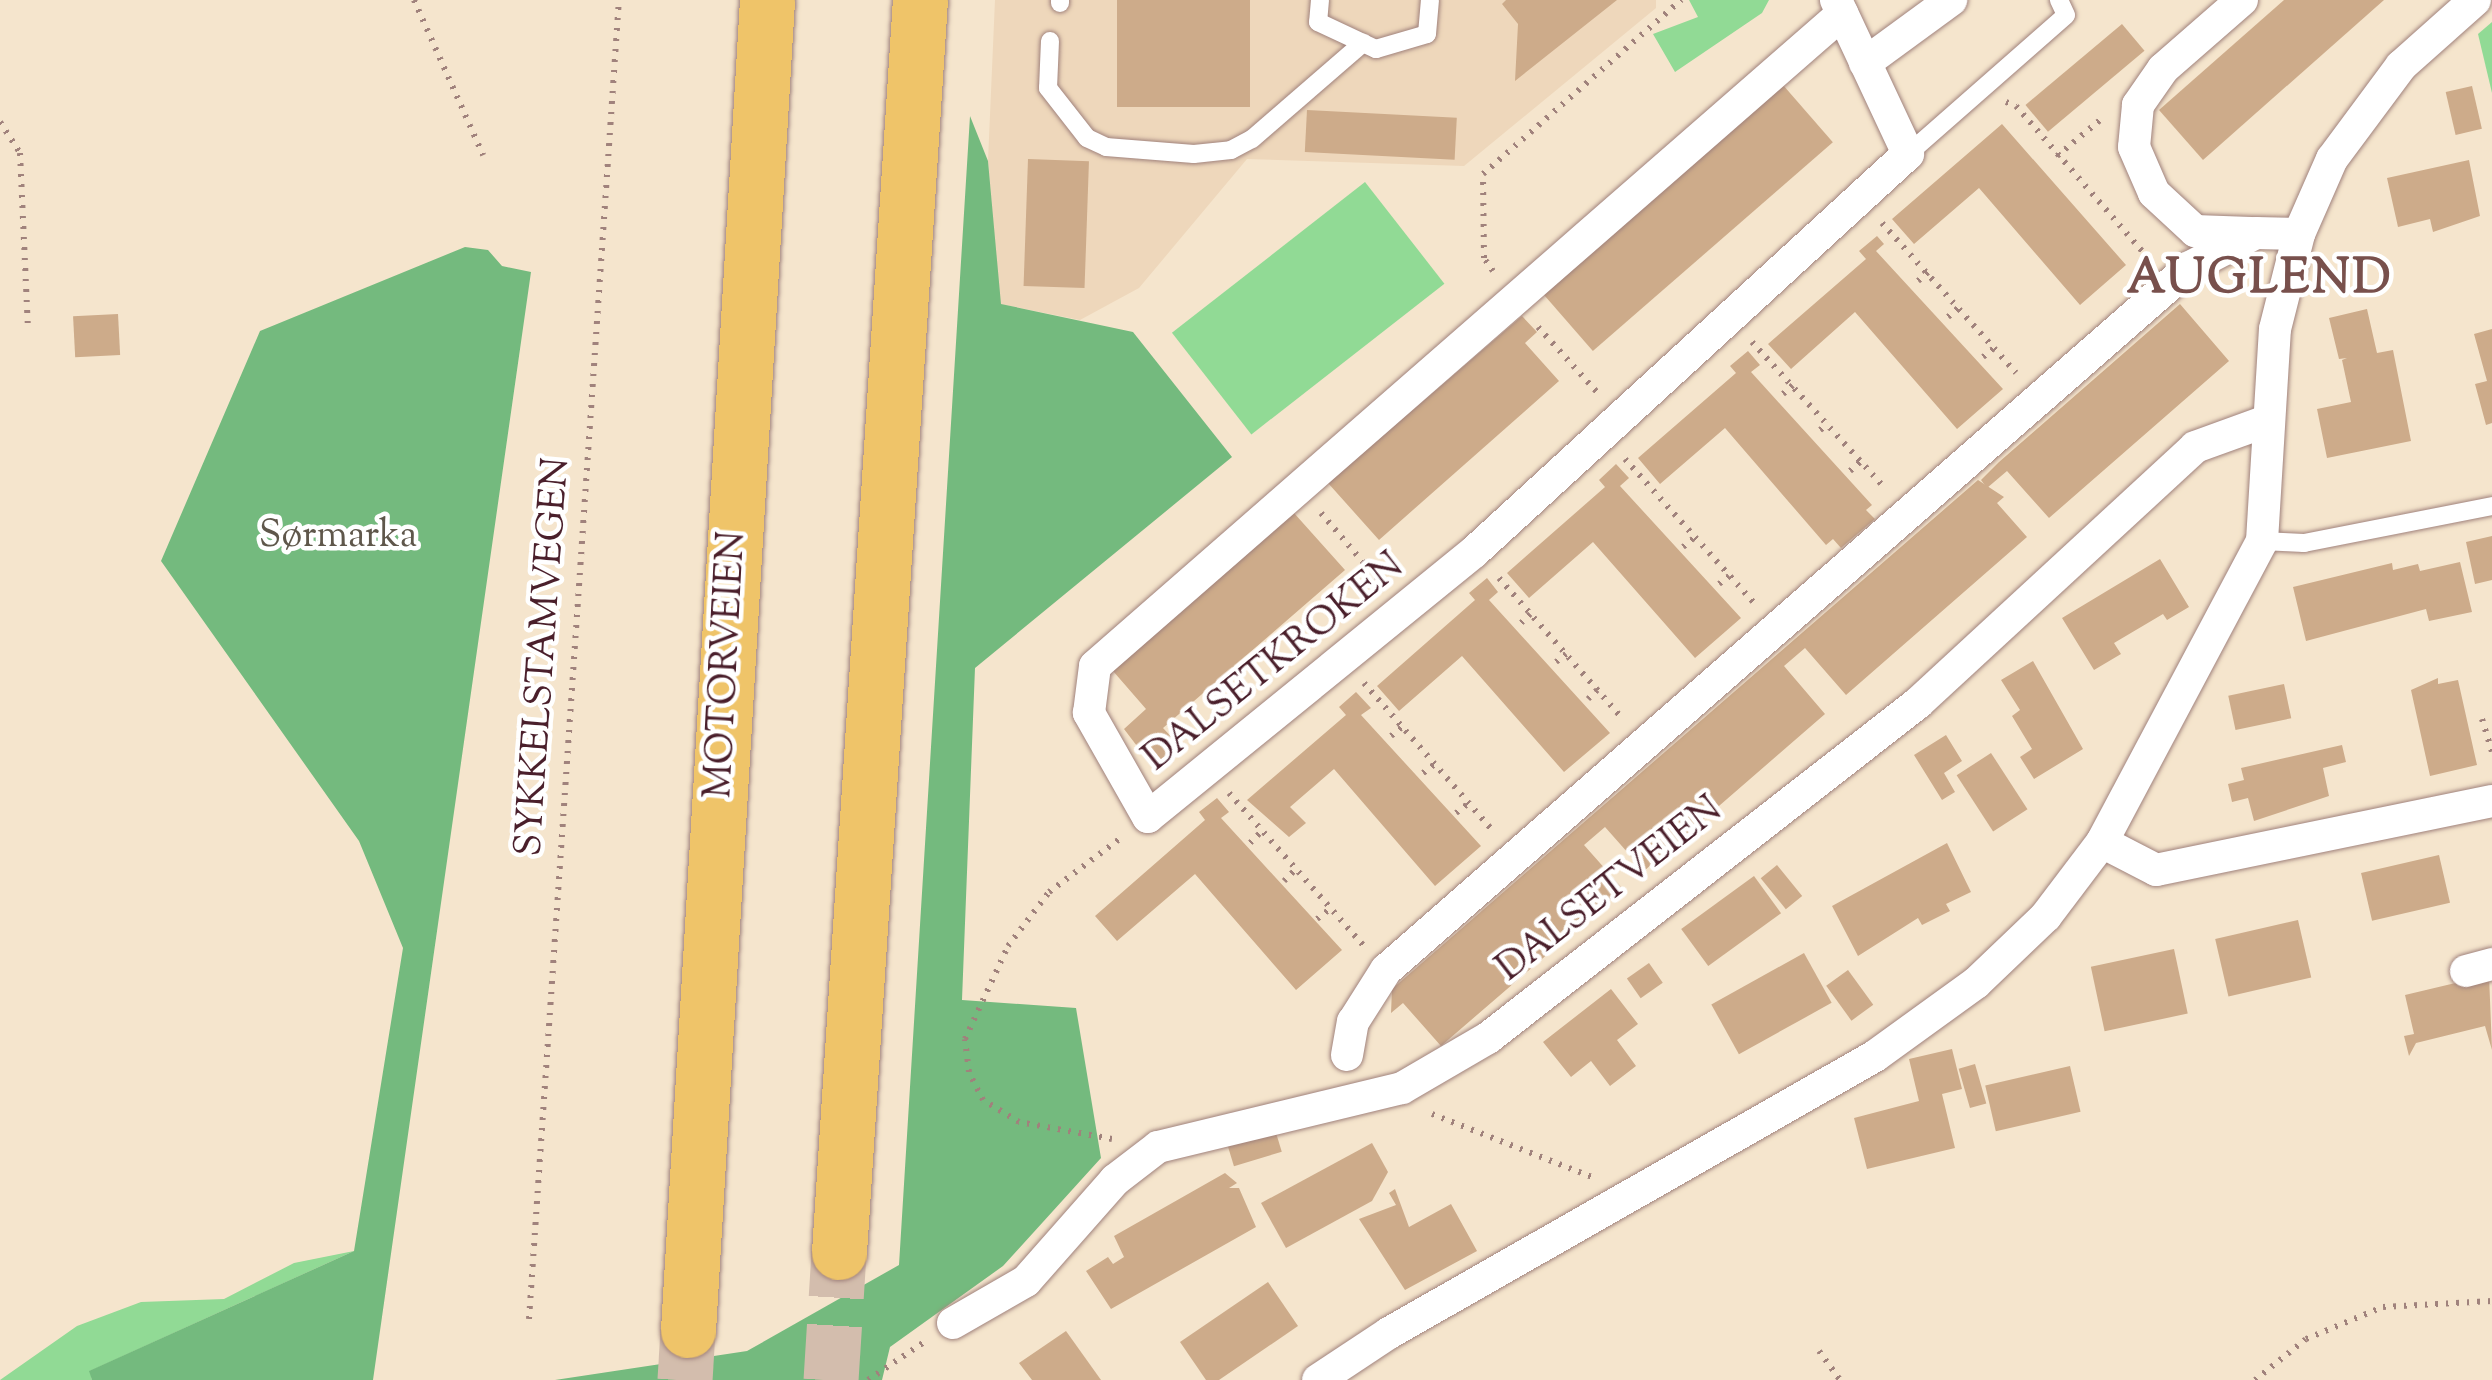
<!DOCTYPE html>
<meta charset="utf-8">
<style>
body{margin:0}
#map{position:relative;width:2492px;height:1380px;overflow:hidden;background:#f5e5cd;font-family:"Sorts Mill Goudy",serif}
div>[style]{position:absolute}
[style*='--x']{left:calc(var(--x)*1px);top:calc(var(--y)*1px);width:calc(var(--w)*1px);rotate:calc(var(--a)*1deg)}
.built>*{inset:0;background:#eed7bb}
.green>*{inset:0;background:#91da95;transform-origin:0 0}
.forest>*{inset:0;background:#74ba7e}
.building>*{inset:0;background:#cdab8a;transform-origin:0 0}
.motorway-tunnel>*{height:55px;margin-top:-27.5px;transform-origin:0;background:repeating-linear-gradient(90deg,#d3bdad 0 55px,transparent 0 83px)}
.path>*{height:6px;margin-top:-3px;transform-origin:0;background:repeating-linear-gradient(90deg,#a0827c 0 2.5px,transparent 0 10.5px)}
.roads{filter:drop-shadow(0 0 2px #a0827c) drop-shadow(0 0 2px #a0827c)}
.service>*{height:18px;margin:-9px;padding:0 9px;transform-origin:9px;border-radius:9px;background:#fff}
.minor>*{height:32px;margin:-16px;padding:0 16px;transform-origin:16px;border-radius:16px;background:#fff}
.motorway>*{height:55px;margin:-27.5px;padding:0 27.5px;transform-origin:27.5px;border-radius:27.5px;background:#efc469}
span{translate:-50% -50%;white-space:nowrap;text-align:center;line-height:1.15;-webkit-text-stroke:9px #fff;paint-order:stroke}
.park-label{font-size:38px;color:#5f574b}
.street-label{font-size:38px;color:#4a1f2b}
.district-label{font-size:48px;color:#78504c;font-weight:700;letter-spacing:2.5px}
</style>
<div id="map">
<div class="built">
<i style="clip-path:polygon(995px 0,1656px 0,1656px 8px,1464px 166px,1247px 159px,1139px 288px,1080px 320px,1000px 304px,988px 161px)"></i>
</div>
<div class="green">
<i style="clip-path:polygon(1689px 0,1769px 0,1762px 13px,1675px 72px,1653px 34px,1698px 17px)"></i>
<i style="clip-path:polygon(2492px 22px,2492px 93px,2478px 34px)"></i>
<i style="left:1365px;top:182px;width:129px;height:245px;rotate:52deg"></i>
<i style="clip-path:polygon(354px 1251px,90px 1371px,92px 1380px,0 1380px,77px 1326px,141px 1302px,224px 1299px,294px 1263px)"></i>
</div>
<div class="forest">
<i style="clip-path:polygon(970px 116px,988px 161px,1001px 304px,1133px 332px,1232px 457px,975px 668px,962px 1000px,1076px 1008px,1101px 1158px,1003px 1266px,890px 1347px,882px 1380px,555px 1380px,747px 1351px,899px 1265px)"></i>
<i style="clip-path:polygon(465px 247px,488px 250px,502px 266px,531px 272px,373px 1380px,92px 1380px,89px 1371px,354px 1251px,403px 948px,359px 841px,161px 561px,260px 331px)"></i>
</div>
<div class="building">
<i style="left:1117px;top:0;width:133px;height:107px"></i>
<i style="clip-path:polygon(1506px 0,1617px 0,1515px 81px,1518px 24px,1502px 4px)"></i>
<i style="clip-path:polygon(2284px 0,2384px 0,2203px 160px,2159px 110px)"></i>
<i style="left:2122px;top:24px;width:35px;height:126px;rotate:50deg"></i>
<i style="left:1783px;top:85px;width:76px;height:318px;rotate:49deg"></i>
<i style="left:2472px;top:86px;width:44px;height:27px;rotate:77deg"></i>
<i style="left:1307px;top:110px;width:150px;height:42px;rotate:3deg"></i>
<i style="clip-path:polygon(2002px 124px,2126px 265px,2080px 305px,1979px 188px,1914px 244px,1892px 219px)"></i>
<i style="left:1028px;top:159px;width:61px;height:127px;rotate:2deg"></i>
<i style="clip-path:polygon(2469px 160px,2480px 216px,2433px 232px,2430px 219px,2398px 227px,2387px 178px)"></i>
<i style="clip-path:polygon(1877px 236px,1884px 244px,1876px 251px,2003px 389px,1957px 429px,1855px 312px,1791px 369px,1768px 344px,1866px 259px,1859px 251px)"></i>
<i style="clip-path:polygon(2180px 304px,2229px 361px,2049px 518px,2007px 471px,1987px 488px,1981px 480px,1999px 462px)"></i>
<i style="clip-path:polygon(2367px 309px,2377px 353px,2393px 350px,2411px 441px,2327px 458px,2317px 409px,2351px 402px,2342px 360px,2347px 358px,2339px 359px,2329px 318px)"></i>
<i style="left:118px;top:314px;width:41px;height:45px;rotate:87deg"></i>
<i style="clip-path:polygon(1522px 316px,1537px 332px,1525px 343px,1559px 381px,1379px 540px,1328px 483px)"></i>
<i style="clip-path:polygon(2492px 329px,2492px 423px,2486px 425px,2475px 384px,2487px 381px,2474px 334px)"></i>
<i style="clip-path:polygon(1748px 351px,1760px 365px,1751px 372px,1872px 505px,1866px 510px,1875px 519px,1841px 548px,1833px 539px,1826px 545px,1725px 428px,1660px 484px,1638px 458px,1736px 373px,1730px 366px)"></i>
<i style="clip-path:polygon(1616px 464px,1629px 478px,1620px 486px,1741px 618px,1695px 658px,1593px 542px,1529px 598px,1507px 573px,1605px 487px,1599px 480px)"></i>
<i style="clip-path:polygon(1978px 480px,2004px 497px,1997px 503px,2027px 537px,1846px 695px,1805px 648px,1784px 666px,1825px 714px,1644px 871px,1605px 827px,1584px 845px,1623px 889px,1441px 1046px,1403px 1003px,1391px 1013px,1392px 989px)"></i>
<i style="clip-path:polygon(1294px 513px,1345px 570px,1163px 728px,1179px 745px,1153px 767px,1124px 729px,1146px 709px,1113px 671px)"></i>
<i style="clip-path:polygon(2492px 536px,2492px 580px,2475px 584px,2466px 542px)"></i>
<i style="clip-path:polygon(2160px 559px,2189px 607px,2167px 620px,2163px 614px,2114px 643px,2121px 654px,2094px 670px,2062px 618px)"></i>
<i style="clip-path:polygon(2460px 562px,2472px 612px,2429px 621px,2426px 609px,2306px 641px,2293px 587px,2392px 563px,2393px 570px,2418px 564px,2420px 571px)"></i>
<i style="clip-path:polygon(1487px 578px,1498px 592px,1489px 600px,1610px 733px,1564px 772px,1462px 656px,1399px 711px,1377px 686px,1475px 600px,1469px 593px)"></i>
<i style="clip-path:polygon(2033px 661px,2083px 749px,2034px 779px,2020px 757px,2032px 749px,2012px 716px,2020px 710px,2001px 680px)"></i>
<i style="clip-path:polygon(2438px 678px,2438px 684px,2458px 680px,2477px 765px,2430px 776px,2411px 690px)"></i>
<i style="left:2284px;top:684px;width:35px;height:57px;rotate:78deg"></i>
<i style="clip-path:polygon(1356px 692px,1371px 708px,1361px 715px,1481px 846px,1435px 886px,1334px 769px,1290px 807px,1306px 823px,1289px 837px,1247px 800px,1346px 715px,1339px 707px)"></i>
<i style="clip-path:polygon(1946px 735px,1962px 761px,1944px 773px,1955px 792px,1942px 800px,1914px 755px)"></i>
<i style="clip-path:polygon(2342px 745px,2346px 762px,2323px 768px,2329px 796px,2254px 821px,2248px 798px,2232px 802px,2228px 784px,2244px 780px,2241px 768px)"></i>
<i style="left:1991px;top:753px;width:67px;height:41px;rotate:57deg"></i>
<i style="clip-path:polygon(1217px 798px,1229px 812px,1221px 818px,1342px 950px,1296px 990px,1195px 874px,1117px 941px,1095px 916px,1205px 820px,1199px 812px)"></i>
<i style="clip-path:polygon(1947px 843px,1971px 892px,1946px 904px,1950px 911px,1922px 925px,1918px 918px,1858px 956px,1832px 906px)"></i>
<i style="left:2439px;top:855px;width:49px;height:80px;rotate:77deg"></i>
<i style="left:1777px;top:865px;width:40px;height:21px;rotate:51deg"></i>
<i style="left:1754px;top:876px;width:46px;height:90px;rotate:54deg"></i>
<i style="left:2298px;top:920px;width:59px;height:85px;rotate:77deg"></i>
<i style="left:2174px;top:949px;width:66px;height:85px;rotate:78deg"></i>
<i style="left:1804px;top:953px;width:57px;height:106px;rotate:61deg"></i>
<i style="left:1649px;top:963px;width:24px;height:27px;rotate:55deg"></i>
<i style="left:1848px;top:970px;width:43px;height:27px;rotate:54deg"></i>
<i style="clip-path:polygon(2489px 975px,2492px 1050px,2485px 1026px,2416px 1043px,2409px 1056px,2404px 1036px,2414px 1034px,2405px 995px)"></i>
<i style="clip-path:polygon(1611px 989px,1638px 1024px,1617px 1040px,1636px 1066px,1610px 1086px,1591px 1061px,1571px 1077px,1543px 1042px)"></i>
<i style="clip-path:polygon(1952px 1049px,1962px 1089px,1942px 1094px,1955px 1148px,1867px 1169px,1854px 1118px,1919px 1101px,1909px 1059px)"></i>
<i style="left:1975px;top:1064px;width:41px;height:17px;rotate:74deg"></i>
<i style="left:2070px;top:1066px;width:47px;height:87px;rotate:77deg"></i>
<i style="left:1273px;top:1123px;width:30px;height:50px;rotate:73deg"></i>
<i style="clip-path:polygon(1372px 1143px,1388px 1172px,1372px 1201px,1286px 1248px,1261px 1203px)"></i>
<i style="clip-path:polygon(1225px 1173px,1237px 1183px,1229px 1188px,1239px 1188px,1256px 1227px,1111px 1309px,1086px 1271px,1108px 1257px,1113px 1264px,1124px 1257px,1114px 1236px)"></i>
<i style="clip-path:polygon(1395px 1189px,1409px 1227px,1451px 1204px,1477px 1251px,1405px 1290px,1359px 1219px,1396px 1205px,1389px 1193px)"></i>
<i style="clip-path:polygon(1268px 1282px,1298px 1326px,1219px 1380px,1206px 1380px,1180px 1342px)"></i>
<i style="clip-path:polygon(1066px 1331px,1101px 1380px,1032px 1380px,1019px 1363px)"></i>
</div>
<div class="motorway-tunnel">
<i style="--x:685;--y:1380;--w:50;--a:-86.6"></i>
<i style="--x:831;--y:1380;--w:128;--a:-86.4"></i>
</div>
<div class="path">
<i style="--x:414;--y:0;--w:170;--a:66"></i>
<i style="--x:2006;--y:102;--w:11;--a:22"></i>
<i style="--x:2016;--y:106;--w:201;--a:49"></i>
<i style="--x:0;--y:122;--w:37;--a:57"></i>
<i style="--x:20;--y:153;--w:174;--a:87.4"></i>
<i style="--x:2057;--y:156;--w:56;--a:-39.9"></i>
<i style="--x:1882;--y:223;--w:201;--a:48.2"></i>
<i style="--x:1493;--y:271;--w:16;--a:-125"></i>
<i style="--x:1484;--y:258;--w:84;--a:-90.7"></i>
<i style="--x:1483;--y:174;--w:264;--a:-41.3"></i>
<i style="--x:1918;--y:281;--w:15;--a:-42"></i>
<i style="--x:1948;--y:317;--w:15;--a:-42"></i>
<i style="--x:1538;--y:327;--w:88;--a:47.8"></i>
<i style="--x:1752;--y:342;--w:197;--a:47.7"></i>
<i style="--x:1983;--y:357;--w:14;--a:-39"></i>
<i style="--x:1783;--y:394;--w:13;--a:-42"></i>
<i style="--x:1820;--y:430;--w:10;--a:-37"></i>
<i style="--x:1625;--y:459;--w:193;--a:48.1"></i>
<i style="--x:1850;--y:471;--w:15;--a:-42"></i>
<i style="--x:1321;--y:513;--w:92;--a:49.4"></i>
<i style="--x:1683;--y:547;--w:16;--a:-40"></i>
<i style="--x:1499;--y:578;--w:188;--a:48.7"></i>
<i style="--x:1719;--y:584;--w:13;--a:-39"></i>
<i style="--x:1521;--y:623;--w:13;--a:-45"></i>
<i style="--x:1556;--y:662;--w:13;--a:-39"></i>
<i style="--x:1364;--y:683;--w:198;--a:48.9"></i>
<i style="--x:1588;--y:699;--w:13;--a:-45"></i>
<i style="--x:2482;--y:719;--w:34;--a:73"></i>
<i style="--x:1391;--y:736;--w:14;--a:-39"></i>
<i style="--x:1423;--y:773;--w:15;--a:-37"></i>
<i style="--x:1229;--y:793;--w:203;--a:48.6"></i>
<i style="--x:1456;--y:813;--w:16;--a:-38"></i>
<i style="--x:1250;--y:843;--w:17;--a:-45"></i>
<i style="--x:1284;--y:881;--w:17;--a:-45"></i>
<i style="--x:1317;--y:919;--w:18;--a:-38"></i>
<i style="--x:1432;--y:1114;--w:172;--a:21.5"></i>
<i style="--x:1112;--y:1139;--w:95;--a:-169.6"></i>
<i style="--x:1019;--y:1122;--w:42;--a:-148.6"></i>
<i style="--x:983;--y:1100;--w:31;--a:-117"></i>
<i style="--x:969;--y:1072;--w:33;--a:-97"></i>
<i style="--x:965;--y:1039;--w:102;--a:-65.2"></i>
<i style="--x:1008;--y:946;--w:68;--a:-52.8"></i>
<i style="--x:1049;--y:892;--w:90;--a:-36.9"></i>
<i style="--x:529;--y:1319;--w:1322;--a:-86.1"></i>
<i style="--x:1819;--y:1351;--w:36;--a:54"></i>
<i style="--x:868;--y:1380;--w:71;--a:-34.1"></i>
<i style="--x:2255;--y:1380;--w:65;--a:-38.8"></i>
<i style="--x:2306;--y:1339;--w:83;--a:-22.6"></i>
<i style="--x:2383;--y:1307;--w:109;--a:-3.2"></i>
</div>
<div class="roads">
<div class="service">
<i style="--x:1320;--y:0;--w:22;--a:95"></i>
<i style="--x:1318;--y:22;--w:64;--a:25"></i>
<i style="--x:1376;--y:49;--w:53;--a:-16.4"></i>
<i style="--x:1427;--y:34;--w:34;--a:-85"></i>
<i style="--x:1060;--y:3;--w:3;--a:-90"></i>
<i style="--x:1050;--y:41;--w:47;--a:92.4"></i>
<i style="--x:1048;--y:88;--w:63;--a:52"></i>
<i style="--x:1087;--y:138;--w:21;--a:25"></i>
<i style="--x:1106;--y:147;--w:88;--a:4.5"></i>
<i style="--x:1194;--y:154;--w:37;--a:-6"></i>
<i style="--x:1231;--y:150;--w:24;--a:-28"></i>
<i style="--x:1252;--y:139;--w:147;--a:-40.9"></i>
<i style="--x:1908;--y:154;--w:210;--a:-41.3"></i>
<i style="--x:2066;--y:15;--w:17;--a:-115"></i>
<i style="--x:2262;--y:541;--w:42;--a:2.7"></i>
<i style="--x:2304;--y:543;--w:192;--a:-11.1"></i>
</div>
<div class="minor">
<i style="--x:1836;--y:0;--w:170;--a:64.9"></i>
<i style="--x:1908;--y:154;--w:589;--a:137.48"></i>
<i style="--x:1474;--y:552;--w:420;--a:140.9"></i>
<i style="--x:1148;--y:817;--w:120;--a:-119.6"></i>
<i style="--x:1089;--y:713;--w:47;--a:-82.7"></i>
<i style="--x:1095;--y:666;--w:992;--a:-41.12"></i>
<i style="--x:2242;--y:0;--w:105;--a:138.9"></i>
<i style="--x:2163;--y:69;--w:44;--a:124.8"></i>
<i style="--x:2138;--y:105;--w:42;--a:95.4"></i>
<i style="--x:2134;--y:147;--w:50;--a:66.5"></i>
<i style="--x:2154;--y:193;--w:56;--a:42.8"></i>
<i style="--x:2195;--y:231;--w:56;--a:2"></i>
<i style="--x:1865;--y:63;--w:107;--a:-36.2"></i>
<i style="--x:2102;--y:842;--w:61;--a:27.4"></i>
<i style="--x:2156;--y:870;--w:343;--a:-11.6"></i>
<i style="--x:2466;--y:971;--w:27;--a:-15"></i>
<i style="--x:1347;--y:1055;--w:34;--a:-80"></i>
<i style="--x:1353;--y:1022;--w:62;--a:-57.6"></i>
<i style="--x:1386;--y:970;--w:1068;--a:-41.17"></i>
<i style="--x:2190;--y:267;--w:74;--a:-27.3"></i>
<i style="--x:2256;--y:233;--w:43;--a:1.3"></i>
<i style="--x:953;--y:1323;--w:84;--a:-29.9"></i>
<i style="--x:1026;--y:1281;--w:135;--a:-48.6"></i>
<i style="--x:1115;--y:1180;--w:54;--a:-37.5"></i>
<i style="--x:1158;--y:1147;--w:251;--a:-13.6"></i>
<i style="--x:1402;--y:1088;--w:99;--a:-30.2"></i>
<i style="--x:1488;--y:1038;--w:545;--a:-37.92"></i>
<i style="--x:1918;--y:703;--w:377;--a:-42.7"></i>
<i style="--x:2195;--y:447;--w:77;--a:-19.9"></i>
<i style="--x:1318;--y:1380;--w:85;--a:-33.5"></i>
<i style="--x:1389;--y:1333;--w:559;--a:-29.68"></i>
<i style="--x:1875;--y:1056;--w:125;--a:-35.9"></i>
<i style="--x:1976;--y:983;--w:97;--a:-43.7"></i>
<i style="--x:2046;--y:916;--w:93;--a:-52.9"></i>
<i style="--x:2102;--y:842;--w:341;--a:-62"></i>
<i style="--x:2262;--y:541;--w:212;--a:-86.5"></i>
<i style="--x:2275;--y:329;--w:98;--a:-75.8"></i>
<i style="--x:2299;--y:234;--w:82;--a:-66.3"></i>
<i style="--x:2332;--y:159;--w:116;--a:-53.4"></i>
<i style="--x:2401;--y:66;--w:99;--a:-41.7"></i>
</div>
<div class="motorway">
<i style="--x:839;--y:1252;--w:1255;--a:-86.3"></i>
<i style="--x:688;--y:1330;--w:1332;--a:-86.6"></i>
</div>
</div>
<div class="park-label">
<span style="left:338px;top:538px">Sørmarka</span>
</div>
<div class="street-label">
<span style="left:545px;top:657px;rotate:-86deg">SYKKELSTAMVEGEN</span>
<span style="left:1275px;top:664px;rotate:-39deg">DALSETKROKEN</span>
<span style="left:728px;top:665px;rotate:-87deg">MOTORVEIEN</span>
<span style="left:1611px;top:891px;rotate:-38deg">DALSETVEIEN</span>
</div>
<div class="district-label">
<span style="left:2260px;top:281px">AUGLEND</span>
</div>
</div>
